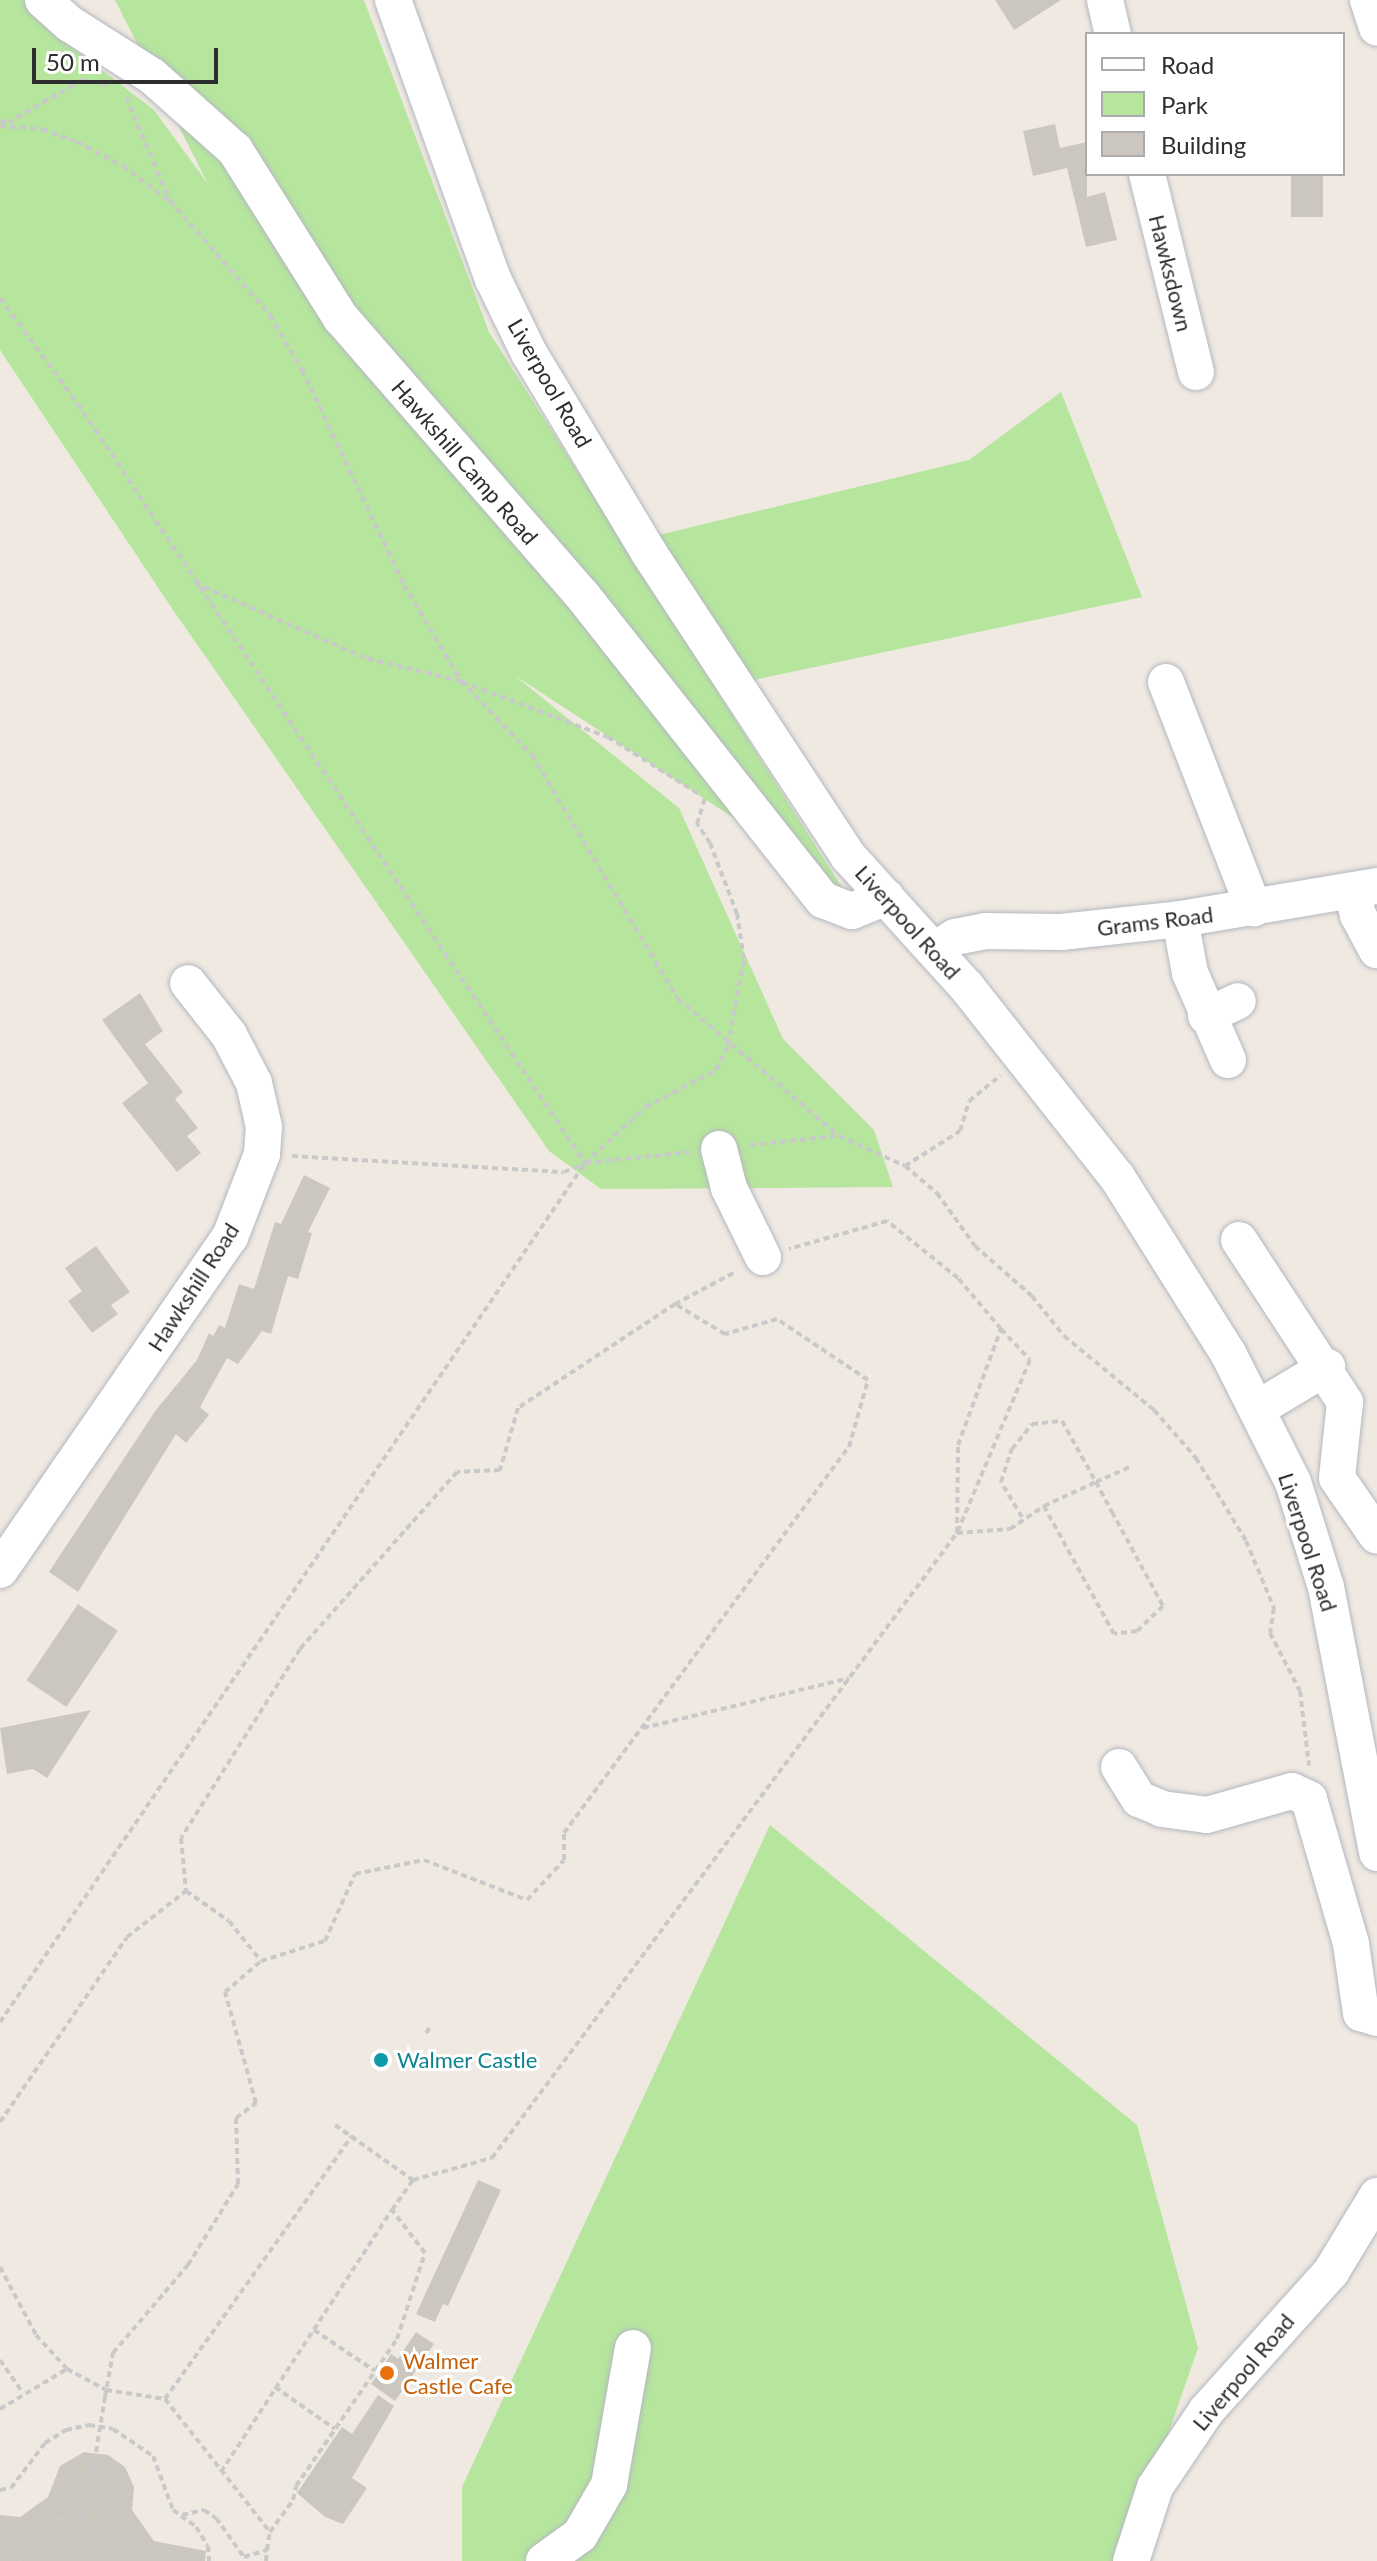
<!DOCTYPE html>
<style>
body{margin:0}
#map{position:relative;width:1377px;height:2561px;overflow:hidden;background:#efe9e1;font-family:Lato,sans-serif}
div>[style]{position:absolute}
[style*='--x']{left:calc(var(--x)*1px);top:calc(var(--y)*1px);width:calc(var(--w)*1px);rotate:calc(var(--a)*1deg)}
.green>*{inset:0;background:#b6e59e}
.building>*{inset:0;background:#cbc7bf;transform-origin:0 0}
.path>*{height:4px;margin-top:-2px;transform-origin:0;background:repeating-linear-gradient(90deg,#c9c9c9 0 6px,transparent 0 10px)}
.roads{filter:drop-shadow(0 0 2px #b4b7c1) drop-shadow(0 0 2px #b4b7c1)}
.minor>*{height:36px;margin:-18px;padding:0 18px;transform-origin:18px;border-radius:18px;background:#fff}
.path-bridge>*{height:4px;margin-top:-2px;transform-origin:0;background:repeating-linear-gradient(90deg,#c9c9c9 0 6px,transparent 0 10px)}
.dots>*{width:22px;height:22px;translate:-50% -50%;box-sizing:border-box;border:4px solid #fff;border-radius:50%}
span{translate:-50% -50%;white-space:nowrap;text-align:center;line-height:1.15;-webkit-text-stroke:6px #fff;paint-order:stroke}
.street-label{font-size:22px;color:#2e2e2e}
.culture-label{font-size:22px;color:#0d838f}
.left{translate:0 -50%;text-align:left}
.food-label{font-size:22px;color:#c56008}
.legend{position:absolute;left:1085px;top:32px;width:260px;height:144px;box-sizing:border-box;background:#fff;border:2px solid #ababab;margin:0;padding:10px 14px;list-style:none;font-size:24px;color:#2e2e2e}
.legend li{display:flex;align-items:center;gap:16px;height:40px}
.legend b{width:40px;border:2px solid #ababab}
.scale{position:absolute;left:32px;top:48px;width:186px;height:36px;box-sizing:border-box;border:4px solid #2e2e2e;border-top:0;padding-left:10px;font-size:24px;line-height:28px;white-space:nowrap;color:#2e2e2e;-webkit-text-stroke:6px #fff;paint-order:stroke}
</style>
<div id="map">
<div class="green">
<i style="clip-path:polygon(0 0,25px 0,55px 34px,154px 110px,208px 184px,115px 0,364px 0,489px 332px,843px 889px,514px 675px,679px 808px,783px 1039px,874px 1130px,893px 1187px,601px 1189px,549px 1151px,171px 607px,0 350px)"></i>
<i style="clip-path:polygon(1061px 392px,1142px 597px,754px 680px,659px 535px,969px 460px)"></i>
<i style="clip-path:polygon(770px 1825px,1137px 2125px,1198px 2348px,1124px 2561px,462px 2561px,462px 2487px)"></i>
</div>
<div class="building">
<i style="clip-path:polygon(995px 0,1061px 0,1014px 30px)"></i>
<i style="clip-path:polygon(1055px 124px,1060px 148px,1087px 142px,1087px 197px,1105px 192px,1117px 240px,1086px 247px,1067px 168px,1033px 176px,1023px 131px)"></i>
<i style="left:1291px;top:174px;width:32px;height:43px"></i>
<i style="clip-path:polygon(140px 993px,163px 1031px,145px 1044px,183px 1092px,175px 1099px,198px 1128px,187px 1136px,201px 1153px,177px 1172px,122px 1103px,148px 1083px,102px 1020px)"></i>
<i style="clip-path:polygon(304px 1175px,330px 1188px,308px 1232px,312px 1233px,298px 1279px,288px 1276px,271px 1334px,262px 1331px,238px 1364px,227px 1358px,200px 1407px,209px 1415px,186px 1443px,176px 1434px,78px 1592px,49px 1572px,156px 1410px,197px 1360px,209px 1333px,213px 1336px,219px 1325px,225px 1328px,239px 1284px,254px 1289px,275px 1222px,281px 1224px)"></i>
<i style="clip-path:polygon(96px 1246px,130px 1292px,111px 1305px,118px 1314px,92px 1333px,68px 1301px,82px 1291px,65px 1268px)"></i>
<i style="left:78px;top:1604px;width:48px;height:92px;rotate:34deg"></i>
<i style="clip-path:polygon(91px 1710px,47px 1778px,33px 1769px,7px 1774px,0 1728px)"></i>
<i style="clip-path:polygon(478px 2180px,501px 2190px,448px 2306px,443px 2304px,435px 2322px,416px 2314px)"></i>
<i style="clip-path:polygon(416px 2332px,434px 2344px,395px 2401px,371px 2384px,391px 2354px,398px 2359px)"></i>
<i style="clip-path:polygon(378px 2395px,394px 2406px,352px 2478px,367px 2488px,343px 2524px,325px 2517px,297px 2493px,342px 2427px,352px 2434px)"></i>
<i style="clip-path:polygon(84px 2452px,108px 2455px,125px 2467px,134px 2487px,132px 2510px,154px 2541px,206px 2551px,205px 2561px,0 2561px,0 2515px,20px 2517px,48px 2497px,60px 2466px)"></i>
</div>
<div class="path">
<i style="--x:126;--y:97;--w:113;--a:67.1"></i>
<i style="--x:170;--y:201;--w:152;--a:48.7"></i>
<i style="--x:270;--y:315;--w:64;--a:59.8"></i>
<i style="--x:302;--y:370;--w:238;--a:64.6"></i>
<i style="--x:404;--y:585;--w:112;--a:59.3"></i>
<i style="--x:461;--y:681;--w:99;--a:-166.5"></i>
<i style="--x:365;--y:658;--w:186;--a:-156.2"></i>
<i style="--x:0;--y:121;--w:8;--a:14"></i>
<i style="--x:8;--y:123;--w:86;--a:-30.2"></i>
<i style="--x:82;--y:80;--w:25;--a:12"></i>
<i style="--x:0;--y:126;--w:42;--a:4.1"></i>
<i style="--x:42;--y:129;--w:37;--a:20"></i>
<i style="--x:77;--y:142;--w:52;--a:27.6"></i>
<i style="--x:123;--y:166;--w:56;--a:37.1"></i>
<i style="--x:0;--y:298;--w:132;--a:53.7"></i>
<i style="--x:78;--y:404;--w:913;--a:56.26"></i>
<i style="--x:585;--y:1163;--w:106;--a:-6"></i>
<i style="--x:461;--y:681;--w:103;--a:46.2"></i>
<i style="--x:532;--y:755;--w:284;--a:59.1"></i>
<i style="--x:678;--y:999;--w:211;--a:40.4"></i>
<i style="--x:839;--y:1136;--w:72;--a:24.4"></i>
<i style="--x:905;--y:1166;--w:42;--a:40.2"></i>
<i style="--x:937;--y:1193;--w:65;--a:54.4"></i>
<i style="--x:975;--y:1246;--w:76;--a:41.3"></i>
<i style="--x:1032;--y:1296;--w:51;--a:51.3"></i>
<i style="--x:1064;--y:1336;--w:117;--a:39.4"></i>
<i style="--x:1154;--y:1410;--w:64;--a:48.8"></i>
<i style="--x:1196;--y:1458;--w:97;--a:58.9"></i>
<i style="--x:1246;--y:1541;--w:73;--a:67.3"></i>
<i style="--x:1274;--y:1608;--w:25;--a:99"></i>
<i style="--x:1270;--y:1633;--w:65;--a:62.7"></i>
<i style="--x:1300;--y:1691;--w:75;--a:83.1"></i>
<i style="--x:463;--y:682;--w:155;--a:20.8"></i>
<i style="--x:608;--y:737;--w:107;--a:32.1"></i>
<i style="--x:750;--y:1145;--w:87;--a:-5.9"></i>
<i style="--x:292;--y:1156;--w:272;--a:3.4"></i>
<i style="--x:564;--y:1172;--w:23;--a:-23"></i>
<i style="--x:905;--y:1166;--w:65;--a:-32.5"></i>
<i style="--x:960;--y:1131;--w:31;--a:-73"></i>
<i style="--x:969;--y:1101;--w:41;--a:-39.1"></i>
<i style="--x:675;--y:1304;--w:70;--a:-28"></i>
<i style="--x:1001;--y:1329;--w:42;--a:46.9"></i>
<i style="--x:1030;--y:1360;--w:188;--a:112.9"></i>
<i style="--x:957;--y:1533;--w:53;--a:-4.3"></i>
<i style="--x:1010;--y:1529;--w:41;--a:-34.1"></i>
<i style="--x:1022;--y:1517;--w:41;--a:-121"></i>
<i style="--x:1001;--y:1482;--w:35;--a:-72"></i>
<i style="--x:1012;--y:1449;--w:32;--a:-51"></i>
<i style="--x:1032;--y:1424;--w:30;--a:-6"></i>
<i style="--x:1062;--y:1421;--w:70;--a:60.9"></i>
<i style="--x:1096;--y:1482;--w:34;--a:62"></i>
<i style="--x:1112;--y:1512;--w:107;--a:61.5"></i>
<i style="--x:1163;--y:1606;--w:36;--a:136"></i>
<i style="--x:1137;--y:1631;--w:23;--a:173"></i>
<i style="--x:1114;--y:1634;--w:146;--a:-118.7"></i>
<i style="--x:1044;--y:1506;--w:57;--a:-24.8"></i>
<i style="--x:1096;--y:1482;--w:39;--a:-24"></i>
<i style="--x:643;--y:1728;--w:212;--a:-13.6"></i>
<i style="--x:0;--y:2022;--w:1039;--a:-55.74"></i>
<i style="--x:585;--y:1163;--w:83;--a:-42.6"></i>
<i style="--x:646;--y:1107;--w:79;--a:-27.9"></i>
<i style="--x:716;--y:1070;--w:28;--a:-64"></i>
<i style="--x:728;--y:1045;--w:87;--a:-79.5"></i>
<i style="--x:744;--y:959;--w:46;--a:-98.8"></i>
<i style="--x:737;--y:914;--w:76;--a:-110.8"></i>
<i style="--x:710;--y:843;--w:23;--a:-124"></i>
<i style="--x:697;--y:824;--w:27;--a:-73"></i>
<i style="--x:426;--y:2033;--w:9;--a:-54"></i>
<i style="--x:0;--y:2122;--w:224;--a:-55.5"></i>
<i style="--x:127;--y:1937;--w:75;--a:-37.9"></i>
<i style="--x:335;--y:2125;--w:95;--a:35.2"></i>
<i style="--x:0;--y:2267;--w:77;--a:62.1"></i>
<i style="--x:36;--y:2335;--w:46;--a:47.6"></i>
<i style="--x:67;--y:2369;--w:44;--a:28.3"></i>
<i style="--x:106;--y:2390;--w:60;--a:8.7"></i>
<i style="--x:165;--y:2399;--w:169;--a:51.7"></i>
<i style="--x:314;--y:2330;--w:73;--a:33.9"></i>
<i style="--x:0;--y:2360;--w:40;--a:55.1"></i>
<i style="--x:275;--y:2387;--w:73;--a:35"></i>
<i style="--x:105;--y:2397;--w:45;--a:-79.7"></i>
<i style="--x:113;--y:2353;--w:116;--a:-49.6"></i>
<i style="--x:188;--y:2265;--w:95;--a:-58.3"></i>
<i style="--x:238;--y:2184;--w:66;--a:-91.7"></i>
<i style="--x:236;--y:2118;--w:25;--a:-37"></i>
<i style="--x:256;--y:2103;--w:115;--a:-105.6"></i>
<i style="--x:225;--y:1992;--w:48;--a:-40.7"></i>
<i style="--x:261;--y:1961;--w:67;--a:-17.4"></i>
<i style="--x:325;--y:1941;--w:73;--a:-65.9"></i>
<i style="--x:355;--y:1874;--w:70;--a:-11.5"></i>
<i style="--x:424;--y:1860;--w:110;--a:21.2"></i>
<i style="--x:527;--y:1900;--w:54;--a:-47.2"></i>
<i style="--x:564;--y:1860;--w:27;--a:-90"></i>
<i style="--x:564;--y:1833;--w:480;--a:-53.6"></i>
<i style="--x:849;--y:1447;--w:70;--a:-74.2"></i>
<i style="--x:868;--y:1380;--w:110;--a:-146.2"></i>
<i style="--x:777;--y:1319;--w:54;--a:163.9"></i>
<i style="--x:725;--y:1334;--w:58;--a:-149"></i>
<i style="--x:675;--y:1304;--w:188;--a:146.5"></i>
<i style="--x:518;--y:1408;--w:65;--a:106.2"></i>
<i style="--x:500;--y:1470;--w:43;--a:177.3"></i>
<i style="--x:457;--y:1472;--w:237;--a:131.6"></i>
<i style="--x:300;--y:1649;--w:223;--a:122.2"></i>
<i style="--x:181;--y:1838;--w:53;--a:84.6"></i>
<i style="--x:186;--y:1891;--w:52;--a:34.9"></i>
<i style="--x:229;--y:1921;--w:51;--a:51.3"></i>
<i style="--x:165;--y:2399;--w:323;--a:-54.6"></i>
<i style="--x:0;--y:2409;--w:78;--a:-30.8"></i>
<i style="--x:221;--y:2472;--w:313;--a:-56.9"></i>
<i style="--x:0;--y:2490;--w:11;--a:-10"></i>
<i style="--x:11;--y:2488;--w:56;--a:-52.9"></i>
<i style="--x:45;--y:2443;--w:25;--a:-32"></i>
<i style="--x:66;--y:2430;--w:24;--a:-12"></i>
<i style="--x:89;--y:2425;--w:24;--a:9"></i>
<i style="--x:113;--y:2429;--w:48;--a:34"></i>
<i style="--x:153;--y:2456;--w:58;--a:69.7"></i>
<i style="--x:173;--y:2510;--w:29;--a:36"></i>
<i style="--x:196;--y:2527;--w:22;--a:58"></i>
<i style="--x:208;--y:2546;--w:15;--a:86"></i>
<i style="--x:182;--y:2515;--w:23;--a:-13"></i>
<i style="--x:204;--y:2510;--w:14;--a:34"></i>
<i style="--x:216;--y:2518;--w:48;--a:54.3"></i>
<i style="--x:244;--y:2557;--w:24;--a:-17"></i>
<i style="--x:267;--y:2550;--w:18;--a:-81"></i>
<i style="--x:270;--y:2532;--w:39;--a:-54"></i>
<i style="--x:293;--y:2500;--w:14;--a:-78"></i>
<i style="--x:296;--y:2486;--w:178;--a:-55.5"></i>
<i style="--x:397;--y:2339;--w:90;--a:-72"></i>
<i style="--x:425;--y:2253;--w:54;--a:-127.5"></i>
<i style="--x:392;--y:2210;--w:37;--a:-55"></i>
<i style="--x:413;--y:2180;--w:82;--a:-15.6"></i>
<i style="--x:492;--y:2158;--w:779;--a:-53.35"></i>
<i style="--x:957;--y:1533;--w:88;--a:-89.3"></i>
<i style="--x:958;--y:1445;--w:124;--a:-69.7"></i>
<i style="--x:1001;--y:1329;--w:67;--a:-130.1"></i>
<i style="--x:958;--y:1278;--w:91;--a:-141.2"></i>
<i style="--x:887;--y:1221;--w:102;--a:164.1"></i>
<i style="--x:0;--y:2547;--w:23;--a:-29"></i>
<i style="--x:20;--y:2561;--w:36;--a:-56"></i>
<i style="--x:40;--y:2531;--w:23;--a:-34"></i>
<i style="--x:59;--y:2518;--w:24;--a:2"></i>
<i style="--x:83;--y:2519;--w:68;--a:-79"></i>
<i style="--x:266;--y:2561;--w:11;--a:-85"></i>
</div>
<div class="roads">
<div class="minor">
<i style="--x:43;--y:0;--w:36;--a:42"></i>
<i style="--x:70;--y:24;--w:97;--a:32.4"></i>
<i style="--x:152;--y:76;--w:111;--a:41.7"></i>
<i style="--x:235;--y:150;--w:199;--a:57.8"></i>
<i style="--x:341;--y:318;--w:367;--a:49"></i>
<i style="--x:582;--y:595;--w:389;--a:51.7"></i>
<i style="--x:823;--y:900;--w:31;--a:21"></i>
<i style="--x:852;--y:911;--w:37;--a:-22"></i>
<i style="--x:393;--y:0;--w:296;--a:70.3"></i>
<i style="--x:493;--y:279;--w:82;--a:64.1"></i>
<i style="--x:529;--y:353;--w:233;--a:59"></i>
<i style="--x:649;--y:553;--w:363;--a:56.7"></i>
<i style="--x:848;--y:856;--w:176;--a:47.8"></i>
<i style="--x:966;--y:986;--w:243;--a:51.7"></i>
<i style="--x:1117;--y:1177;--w:208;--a:57.8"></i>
<i style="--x:1228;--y:1353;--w:144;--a:63.3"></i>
<i style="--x:1293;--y:1482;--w:110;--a:72.6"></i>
<i style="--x:1326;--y:1587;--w:271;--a:79.1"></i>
<i style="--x:1105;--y:0;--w:35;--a:77"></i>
<i style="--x:1368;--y:0;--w:29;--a:72"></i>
<i style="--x:1147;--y:174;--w:204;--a:76.1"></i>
<i style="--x:1166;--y:682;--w:243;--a:68.8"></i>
<i style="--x:1352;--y:891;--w:25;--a:76"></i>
<i style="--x:1358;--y:915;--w:40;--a:62"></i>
<i style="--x:1180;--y:919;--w:55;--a:79.5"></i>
<i style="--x:1190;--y:973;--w:95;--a:66.4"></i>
<i style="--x:935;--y:950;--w:24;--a:-33"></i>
<i style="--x:955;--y:937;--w:31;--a:-11"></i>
<i style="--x:985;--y:931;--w:76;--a:0.8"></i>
<i style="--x:1061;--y:932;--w:120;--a:-6.2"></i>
<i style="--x:1180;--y:919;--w:200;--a:-9.5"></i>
<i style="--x:1206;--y:1016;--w:35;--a:-25"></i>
<i style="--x:719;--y:1149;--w:40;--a:75.6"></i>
<i style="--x:729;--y:1188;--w:77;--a:63.8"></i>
<i style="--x:1239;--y:1240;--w:194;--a:56.8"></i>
<i style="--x:1345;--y:1402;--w:76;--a:96"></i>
<i style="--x:1337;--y:1478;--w:70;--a:55.4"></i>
<i style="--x:1257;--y:1409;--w:82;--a:-31"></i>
<i style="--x:0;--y:1570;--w:405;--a:-55.4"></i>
<i style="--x:230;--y:1237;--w:89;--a:-68.9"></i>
<i style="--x:262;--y:1154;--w:27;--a:-86"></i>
<i style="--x:264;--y:1127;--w:45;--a:-102.8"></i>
<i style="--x:254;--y:1083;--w:54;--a:-117.5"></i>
<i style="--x:229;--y:1035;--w:66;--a:-128.3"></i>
<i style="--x:1119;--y:1767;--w:38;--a:58"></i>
<i style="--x:1139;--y:1799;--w:25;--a:23"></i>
<i style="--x:1162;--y:1809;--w:45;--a:7.6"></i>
<i style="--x:1207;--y:1815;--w:88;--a:-15.8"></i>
<i style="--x:1292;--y:1791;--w:19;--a:25"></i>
<i style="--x:1309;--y:1799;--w:151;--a:73.8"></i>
<i style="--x:1351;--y:1944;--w:70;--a:81.8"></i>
<i style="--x:1361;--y:2013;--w:17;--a:17"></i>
<i style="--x:544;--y:2561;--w:44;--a:-35.8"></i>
<i style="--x:580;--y:2535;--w:58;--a:-59.9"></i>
<i style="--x:609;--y:2485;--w:139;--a:-80.1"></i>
<i style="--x:1131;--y:2561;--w:78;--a:-72"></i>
<i style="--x:1155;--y:2487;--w:93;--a:-56"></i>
<i style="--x:1207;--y:2410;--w:186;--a:-48.1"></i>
<i style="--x:1331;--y:2272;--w:89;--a:-58.8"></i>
</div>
</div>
<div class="path-bridge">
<i style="--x:96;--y:2452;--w:56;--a:-80.7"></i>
</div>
<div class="dots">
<i style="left:381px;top:2060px;background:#0f9aa8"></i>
<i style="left:387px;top:2373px;background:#e8710a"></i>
</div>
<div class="street-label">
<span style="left:1171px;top:273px;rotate:76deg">Hawksdown</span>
<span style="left:550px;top:383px;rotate:60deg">Liverpool Road</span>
<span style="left:465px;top:462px;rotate:49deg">Hawkshill Camp Road</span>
<span style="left:1155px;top:921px;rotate:-7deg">Grams Road</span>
<span style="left:908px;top:922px;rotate:48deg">Liverpool Road</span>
<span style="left:193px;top:1287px;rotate:-57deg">Hawkshill Road</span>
<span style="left:1308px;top:1542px;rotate:72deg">Liverpool Road</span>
<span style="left:1243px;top:2372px;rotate:-50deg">Liverpool Road</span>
</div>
<div class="culture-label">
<span class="left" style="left:397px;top:2060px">Walmer Castle</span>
</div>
<div class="food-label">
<span class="left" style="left:403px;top:2373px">Walmer<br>Castle Cafe</span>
</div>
<ul class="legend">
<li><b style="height:10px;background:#fff"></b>Road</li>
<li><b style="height:22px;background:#b6e59e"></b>Park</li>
<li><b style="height:22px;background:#cbc7bf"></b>Building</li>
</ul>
<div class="scale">50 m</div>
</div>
